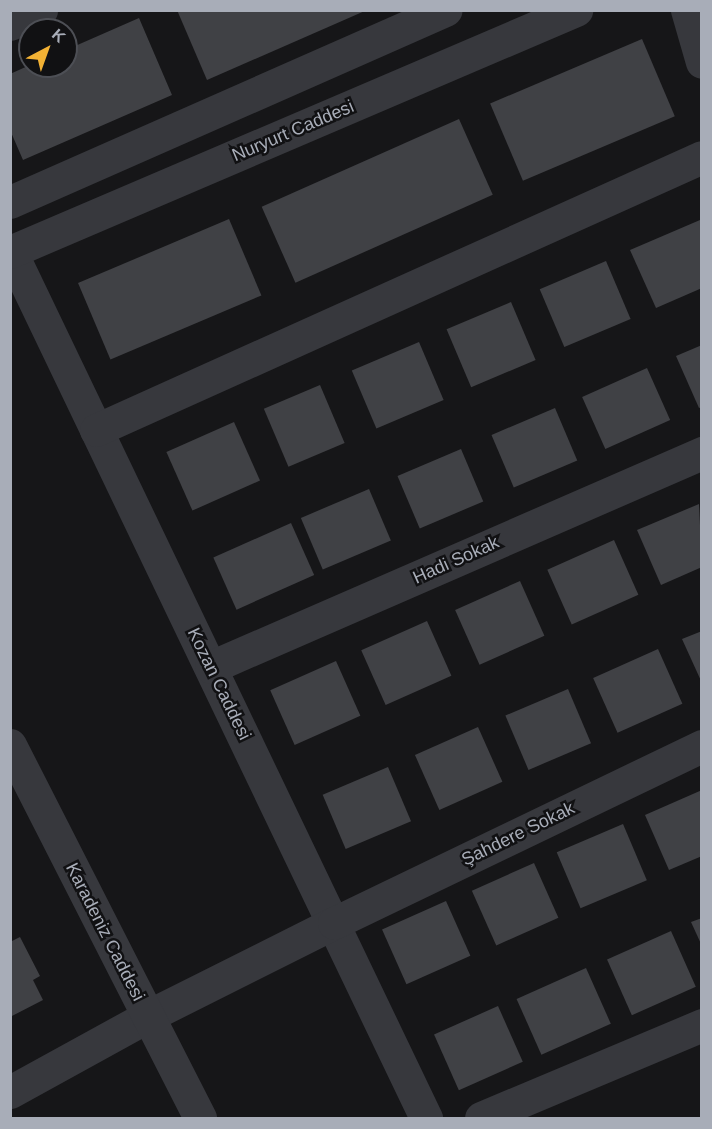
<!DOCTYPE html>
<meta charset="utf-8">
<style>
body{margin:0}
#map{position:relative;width:712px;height:1129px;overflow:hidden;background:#161618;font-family:Arial,sans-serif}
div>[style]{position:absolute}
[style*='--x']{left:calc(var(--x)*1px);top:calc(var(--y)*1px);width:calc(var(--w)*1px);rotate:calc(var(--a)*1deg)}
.building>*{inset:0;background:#404145;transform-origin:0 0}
.minor>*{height:33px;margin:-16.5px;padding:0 16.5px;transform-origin:16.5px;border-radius:16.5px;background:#37383d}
.tertiary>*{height:33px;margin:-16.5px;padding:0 16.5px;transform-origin:16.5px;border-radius:16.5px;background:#37383d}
span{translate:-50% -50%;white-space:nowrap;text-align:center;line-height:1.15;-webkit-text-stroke:5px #111113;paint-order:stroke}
.street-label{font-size:18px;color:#a8adb8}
.frame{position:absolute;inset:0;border:12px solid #a8adb8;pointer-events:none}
.north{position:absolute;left:18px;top:18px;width:60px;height:60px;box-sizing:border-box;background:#111113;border:2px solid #4d4f55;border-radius:50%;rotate:41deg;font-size:16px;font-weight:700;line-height:24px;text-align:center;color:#a8adb8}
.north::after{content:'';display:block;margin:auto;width:21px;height:27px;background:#f2b134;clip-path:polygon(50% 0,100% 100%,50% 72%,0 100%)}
</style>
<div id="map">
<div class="building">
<i style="clip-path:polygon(177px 10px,367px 10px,207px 80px)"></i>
<i style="clip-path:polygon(139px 18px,172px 95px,23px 160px,10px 130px,10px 74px,30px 65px,66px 66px,66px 50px)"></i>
<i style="left:642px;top:39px;width:84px;height:165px;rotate:67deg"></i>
<i style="left:459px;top:119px;width:83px;height:216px;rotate:66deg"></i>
<i style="left:229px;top:219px;width:83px;height:164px;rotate:67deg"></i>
<i style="clip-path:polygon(700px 220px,702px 288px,656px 308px,630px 250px)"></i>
<i style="left:606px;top:261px;width:63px;height:72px;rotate:67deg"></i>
<i style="left:511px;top:302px;width:63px;height:70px;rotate:67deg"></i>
<i style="left:419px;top:342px;width:63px;height:73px;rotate:67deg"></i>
<i style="clip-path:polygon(702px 345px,702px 407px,699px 408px,676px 356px)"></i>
<i style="left:647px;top:368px;width:57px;height:71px;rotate:66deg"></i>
<i style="left:320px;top:385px;width:63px;height:61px;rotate:67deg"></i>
<i style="left:555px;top:408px;width:57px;height:69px;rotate:67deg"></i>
<i style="left:234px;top:422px;width:64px;height:74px;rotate:66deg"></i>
<i style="left:461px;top:449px;width:57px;height:69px;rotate:67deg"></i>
<i style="left:369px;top:489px;width:56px;height:74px;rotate:67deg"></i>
<i style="clip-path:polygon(699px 504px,702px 567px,661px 585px,637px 530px)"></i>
<i style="left:291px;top:523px;width:57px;height:85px;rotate:66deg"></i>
<i style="left:614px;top:540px;width:60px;height:73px;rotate:66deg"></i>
<i style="left:520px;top:581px;width:60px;height:71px;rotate:66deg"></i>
<i style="left:427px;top:621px;width:60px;height:72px;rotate:66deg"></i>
<i style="clip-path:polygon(702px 631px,702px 683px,682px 639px)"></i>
<i style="left:658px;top:649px;width:60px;height:71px;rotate:66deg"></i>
<i style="left:336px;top:661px;width:60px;height:72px;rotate:66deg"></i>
<i style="left:568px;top:689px;width:59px;height:68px;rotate:67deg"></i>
<i style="left:478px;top:727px;width:60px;height:69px;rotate:66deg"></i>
<i style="left:388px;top:767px;width:59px;height:71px;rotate:67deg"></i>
<i style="clip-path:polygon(702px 790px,702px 856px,669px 870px,645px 815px)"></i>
<i style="left:623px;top:824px;width:61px;height:72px;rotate:67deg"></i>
<i style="left:534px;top:863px;width:60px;height:68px;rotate:66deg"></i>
<i style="left:446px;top:901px;width:60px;height:70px;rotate:66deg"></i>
<i style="clip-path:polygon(702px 918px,702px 946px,691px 922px)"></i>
<i style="left:671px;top:931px;width:61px;height:70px;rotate:66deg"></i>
<i style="clip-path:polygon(20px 937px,40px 976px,33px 980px,43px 1000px,10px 1017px,10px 938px,12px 941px)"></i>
<i style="left:586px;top:968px;width:61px;height:76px;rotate:66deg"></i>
<i style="left:498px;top:1006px;width:61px;height:70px;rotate:66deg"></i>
</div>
<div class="minor">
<i style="--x:687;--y:10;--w:54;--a:73.9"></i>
<i style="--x:10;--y:24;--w:34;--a:-24"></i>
<i style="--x:10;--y:202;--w:476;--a:-23.8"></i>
<i style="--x:10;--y:250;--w:963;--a:64.39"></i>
<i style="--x:10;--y:252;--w:616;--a:-23.15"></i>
<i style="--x:96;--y:430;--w:665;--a:-24.25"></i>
<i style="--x:211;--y:667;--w:536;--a:-23.55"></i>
<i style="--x:10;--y:1092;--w:158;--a:-28.8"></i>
<i style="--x:148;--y:1016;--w:208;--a:-26.6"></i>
<i style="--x:334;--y:923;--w:408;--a:-25.7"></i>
<i style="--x:481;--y:1118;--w:240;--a:-22.8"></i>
</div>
<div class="tertiary">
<i style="--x:10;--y:745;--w:419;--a:63"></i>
</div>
<div class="street-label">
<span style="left:293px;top:131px;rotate:-23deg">Nuryurt Caddesi</span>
<span style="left:456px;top:560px;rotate:-24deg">Hadi Sokak</span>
<span style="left:219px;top:684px;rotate:64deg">Kozan Caddesi</span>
<span style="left:518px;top:834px;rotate:-26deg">Şahdere Sokak</span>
<span style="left:105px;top:932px;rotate:63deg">Karadeniz Caddesi</span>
</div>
<div class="frame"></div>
<div class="north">K</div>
</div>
